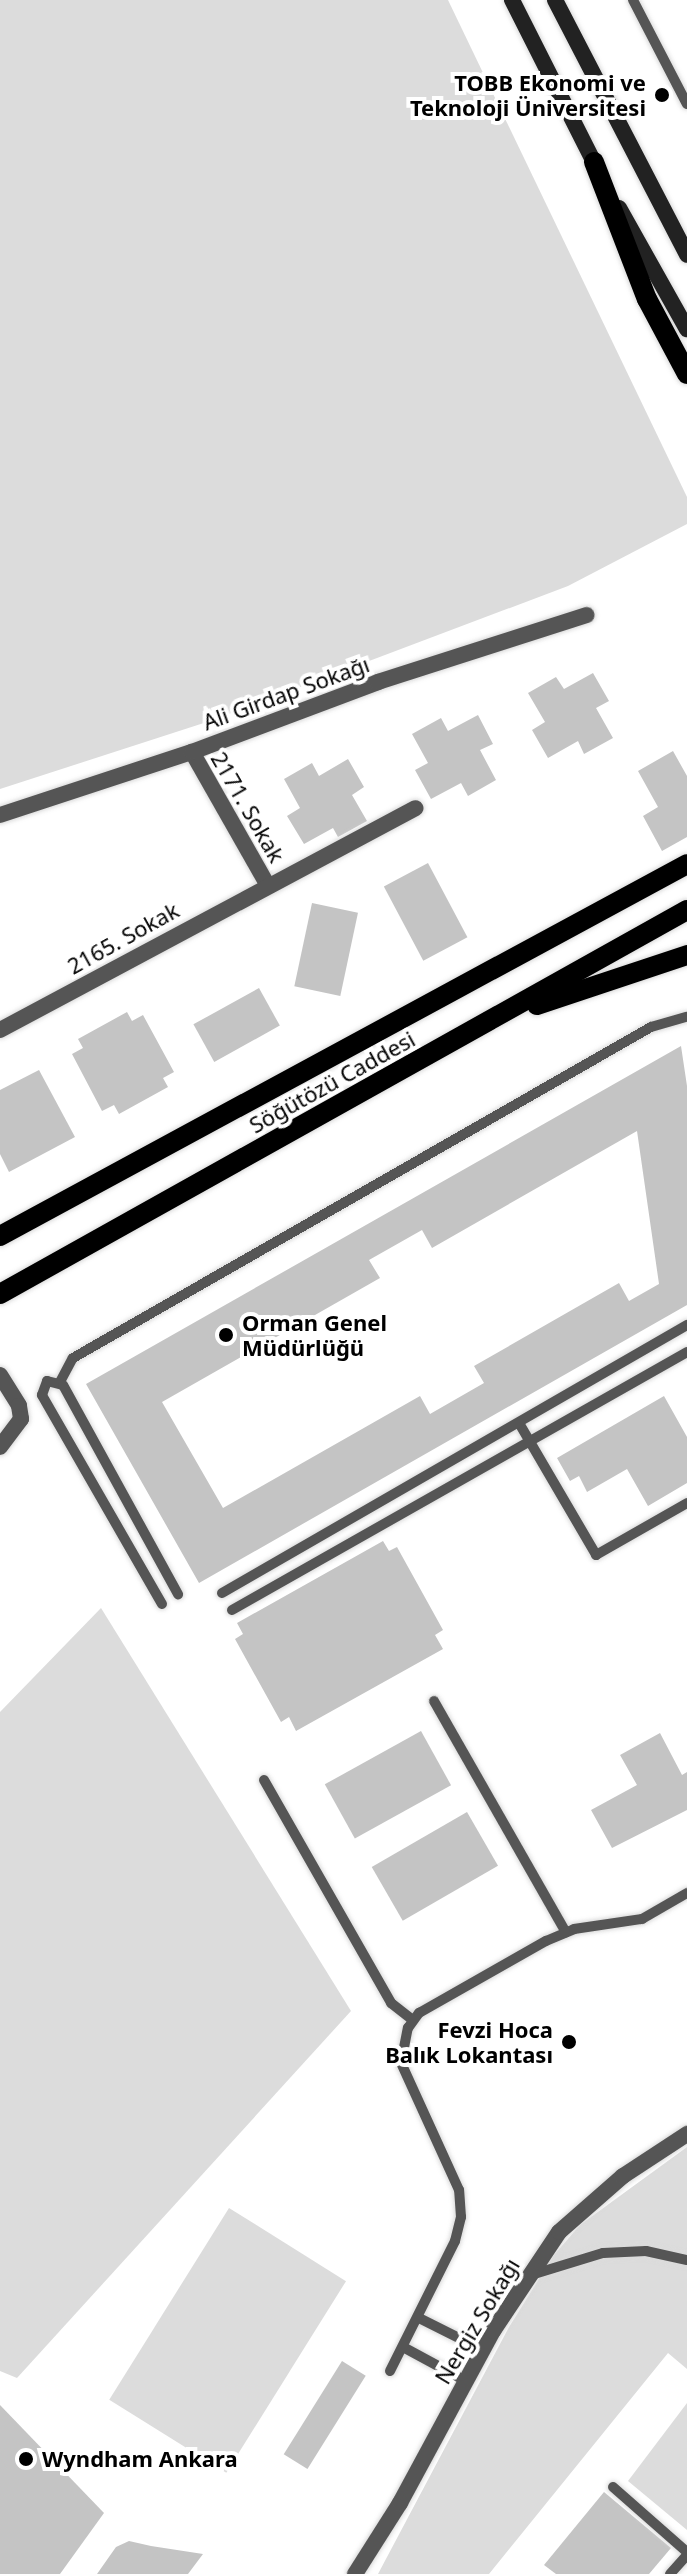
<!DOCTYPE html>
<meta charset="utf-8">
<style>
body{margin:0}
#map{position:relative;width:687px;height:2574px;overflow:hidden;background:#fff;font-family:"Noto Sans",sans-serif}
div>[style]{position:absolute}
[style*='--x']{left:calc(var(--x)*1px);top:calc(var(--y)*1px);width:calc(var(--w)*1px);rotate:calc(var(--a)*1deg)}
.green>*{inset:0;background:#dcdcdc;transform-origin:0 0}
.building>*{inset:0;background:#c4c4c4;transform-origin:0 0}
.roads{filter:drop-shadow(0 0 2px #dbdbdb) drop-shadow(0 0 2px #dbdbdb)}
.service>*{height:10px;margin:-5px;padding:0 5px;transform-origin:5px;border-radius:5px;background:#555}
.minor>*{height:16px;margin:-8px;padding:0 8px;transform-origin:8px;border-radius:8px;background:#555}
.secondary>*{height:16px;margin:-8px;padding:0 8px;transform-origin:8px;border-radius:8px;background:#222}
.primary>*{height:20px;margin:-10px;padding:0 10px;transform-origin:10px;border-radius:10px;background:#000}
.dots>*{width:22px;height:22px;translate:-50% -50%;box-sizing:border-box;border:4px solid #fff;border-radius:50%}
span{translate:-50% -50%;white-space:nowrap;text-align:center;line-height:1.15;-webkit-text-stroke:8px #fff;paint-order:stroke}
.poi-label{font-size:22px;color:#000;font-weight:700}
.right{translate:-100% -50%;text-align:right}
.left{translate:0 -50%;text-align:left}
.street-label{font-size:22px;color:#000}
</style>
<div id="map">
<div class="green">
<i style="clip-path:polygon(0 0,448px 0,687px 497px,687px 524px,568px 586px,210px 721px,0 789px)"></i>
<i style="clip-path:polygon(101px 1608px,351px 2011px,17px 2378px,0 2371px,0 1712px)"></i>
<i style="clip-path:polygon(687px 2147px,687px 2369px,668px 2353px,489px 2574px,378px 2574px,509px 2327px,554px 2255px,580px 2225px)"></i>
<i style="left:229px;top:2208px;width:138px;height:226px;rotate:32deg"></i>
<i style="clip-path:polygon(687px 2403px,687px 2530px,628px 2481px)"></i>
</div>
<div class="building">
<i style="clip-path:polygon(593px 673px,609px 701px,596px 708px,613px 738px,584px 754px,578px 741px,548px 758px,532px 730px,545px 722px,528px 693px,556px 677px,564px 689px)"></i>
<i style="clip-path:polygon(478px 715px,493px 744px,480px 750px,496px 780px,468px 796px,461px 783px,431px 799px,415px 770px,428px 763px,412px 734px,441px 718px,448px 731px)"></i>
<i style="clip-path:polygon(673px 751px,687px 776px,687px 837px,662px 851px,643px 816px,658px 807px,638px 771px)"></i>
<i style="clip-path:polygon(348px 759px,364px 787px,352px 795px,367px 821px,338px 837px,333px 828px,304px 844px,287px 816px,300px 808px,284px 779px,312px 763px,319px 776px)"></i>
<i style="left:428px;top:863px;width:84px;height:50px;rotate:62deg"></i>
<i style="left:312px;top:903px;width:47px;height:85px;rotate:12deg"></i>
<i style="left:259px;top:988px;width:43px;height:75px;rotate:61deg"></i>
<i style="clip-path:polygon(127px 1012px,132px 1021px,143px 1015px,174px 1072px,163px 1078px,168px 1087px,119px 1114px,114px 1105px,102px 1111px,72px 1054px,83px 1048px,78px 1039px)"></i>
<i style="clip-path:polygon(evenodd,681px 1046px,687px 1086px,687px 1305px,199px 1583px,86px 1384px,681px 1046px,637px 1131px,659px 1284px,629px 1301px,619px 1283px,474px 1366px,484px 1383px,430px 1414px,420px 1396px,223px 1508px,162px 1402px,380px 1278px,369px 1260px,422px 1230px,432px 1248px,637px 1131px)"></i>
<i style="clip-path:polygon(39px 1070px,75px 1137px,9px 1172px,0 1154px,0 1090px)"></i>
<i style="clip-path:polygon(664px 1396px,687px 1437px,687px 1483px,648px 1506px,627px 1469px,587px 1492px,579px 1476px,570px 1481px,557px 1458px)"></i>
<i style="clip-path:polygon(383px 1541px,389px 1551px,397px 1547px,443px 1630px,435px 1635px,443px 1649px,296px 1731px,289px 1717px,281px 1722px,235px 1639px,243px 1634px,237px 1623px)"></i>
<i style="left:421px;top:1731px;width:62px;height:110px;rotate:61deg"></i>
<i style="clip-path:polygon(660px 1733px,682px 1775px,687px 1772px,687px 1810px,612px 1848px,591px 1810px,637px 1785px,620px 1755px)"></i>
<i style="left:467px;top:1812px;width:62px;height:110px;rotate:60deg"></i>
<i style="left:342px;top:2361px;width:28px;height:110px;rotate:32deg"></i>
<i style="clip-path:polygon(0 2405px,104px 2513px,60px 2574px,0 2574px)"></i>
<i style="clip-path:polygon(604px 2492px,671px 2548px,649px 2574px,556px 2574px,544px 2565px)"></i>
<i style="clip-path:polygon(129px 2541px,151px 2546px,203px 2554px,188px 2574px,97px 2574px,116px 2547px)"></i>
</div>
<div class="roads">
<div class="service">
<i style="--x:633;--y:0;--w:117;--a:62.6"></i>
<i style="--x:60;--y:1382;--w:27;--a:-62"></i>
<i style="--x:73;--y:1358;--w:666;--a:-29.8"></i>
<i style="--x:651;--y:1027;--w:37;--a:-16"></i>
<i style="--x:519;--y:1423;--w:153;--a:59.7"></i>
<i style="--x:596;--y:1555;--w:105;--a:-29.7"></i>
<i style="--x:222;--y:1593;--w:537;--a:-29.96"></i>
<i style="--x:162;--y:1604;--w:241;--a:-119.9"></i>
<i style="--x:42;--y:1395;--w:15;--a:-70"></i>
<i style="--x:47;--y:1381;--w:16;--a:14"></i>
<i style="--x:63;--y:1385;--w:239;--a:61.2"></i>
<i style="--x:232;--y:1610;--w:523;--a:-29.55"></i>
<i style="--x:434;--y:1701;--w:266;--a:60.3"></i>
<i style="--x:264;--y:1780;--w:257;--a:60.3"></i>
<i style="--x:391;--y:2003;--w:28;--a:38"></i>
<i style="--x:531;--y:2275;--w:75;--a:-17"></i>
<i style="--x:603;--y:2253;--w:43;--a:-2.7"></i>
<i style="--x:646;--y:2251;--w:42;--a:12.4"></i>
<i style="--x:419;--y:2318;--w:72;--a:26.6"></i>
<i style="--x:403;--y:2347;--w:72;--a:28.4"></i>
<i style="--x:390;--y:2371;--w:145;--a:-63.4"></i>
<i style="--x:455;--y:2241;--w:25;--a:-76"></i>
<i style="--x:461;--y:2217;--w:27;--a:-94"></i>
<i style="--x:459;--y:2190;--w:140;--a:-114.5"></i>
<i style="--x:401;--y:2063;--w:36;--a:-79"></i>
<i style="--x:408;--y:2028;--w:19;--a:-54"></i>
<i style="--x:419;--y:2013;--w:146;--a:-29.6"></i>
<i style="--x:546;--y:1941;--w:30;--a:-23"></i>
<i style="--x:574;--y:1929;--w:69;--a:-8.4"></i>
<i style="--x:642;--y:1919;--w:52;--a:-30"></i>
<i style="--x:613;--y:2487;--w:98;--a:41.3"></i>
<i style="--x:670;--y:2574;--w:25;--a:-48"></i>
</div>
<div class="minor">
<i style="--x:192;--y:752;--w:152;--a:60.4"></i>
<i style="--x:0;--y:815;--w:202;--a:-18.2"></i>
<i style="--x:192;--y:752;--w:199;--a:-20.6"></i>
<i style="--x:378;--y:682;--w:219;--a:-17.8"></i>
<i style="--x:0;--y:1030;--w:471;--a:-28.1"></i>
<i style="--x:0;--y:1375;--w:36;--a:58"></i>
<i style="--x:19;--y:1406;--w:13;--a:81"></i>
<i style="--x:21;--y:1419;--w:35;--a:127"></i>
<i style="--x:355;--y:2574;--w:84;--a:-57.6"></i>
<i style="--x:400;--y:2503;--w:196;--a:-61.6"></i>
<i style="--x:493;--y:2331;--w:119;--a:-56.3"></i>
<i style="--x:559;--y:2232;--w:85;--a:-41.2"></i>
<i style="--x:623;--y:2176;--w:77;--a:-33.3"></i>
</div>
<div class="secondary">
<i style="--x:512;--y:0;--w:191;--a:63.2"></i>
<i style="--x:555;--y:0;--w:287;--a:62.6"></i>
<i style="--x:619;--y:208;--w:139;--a:60.7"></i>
</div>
<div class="primary">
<i style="--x:594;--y:162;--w:147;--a:68.9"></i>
<i style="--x:647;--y:299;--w:85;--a:61.9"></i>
<i style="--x:537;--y:1005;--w:158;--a:-18.4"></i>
<i style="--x:0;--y:1236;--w:781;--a:-28.43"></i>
<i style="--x:0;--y:1294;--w:787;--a:-29.2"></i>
</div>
</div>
<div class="dots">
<i style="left:662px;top:95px;background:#000"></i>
<i style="left:226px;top:1335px;background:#000"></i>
<i style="left:569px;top:2042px;background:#000"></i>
<i style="left:26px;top:2459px;background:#000"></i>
</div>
<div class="poi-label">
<span class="right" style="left:646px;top:95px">TOBB Ekonomi ve<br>Teknoloji Üniversitesi</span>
<span class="left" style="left:242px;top:1335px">Orman Genel<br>Müdürlüğü</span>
<span class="right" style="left:553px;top:2042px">Fevzi Hoca<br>Balık Lokantası</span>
<span class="left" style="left:42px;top:2459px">Wyndham Ankara</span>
</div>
<div class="street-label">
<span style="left:286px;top:693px;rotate:-20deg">Ali Girdap Sokağı</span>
<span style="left:248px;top:807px;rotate:60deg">2171. Sokak</span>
<span style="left:123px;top:938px;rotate:-29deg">2165. Sokak</span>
<span style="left:332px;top:1082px;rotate:-29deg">Söğütözü Caddesi</span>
<span style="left:477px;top:2321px;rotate:-59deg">Nergiz Sokağı</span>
</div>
</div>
